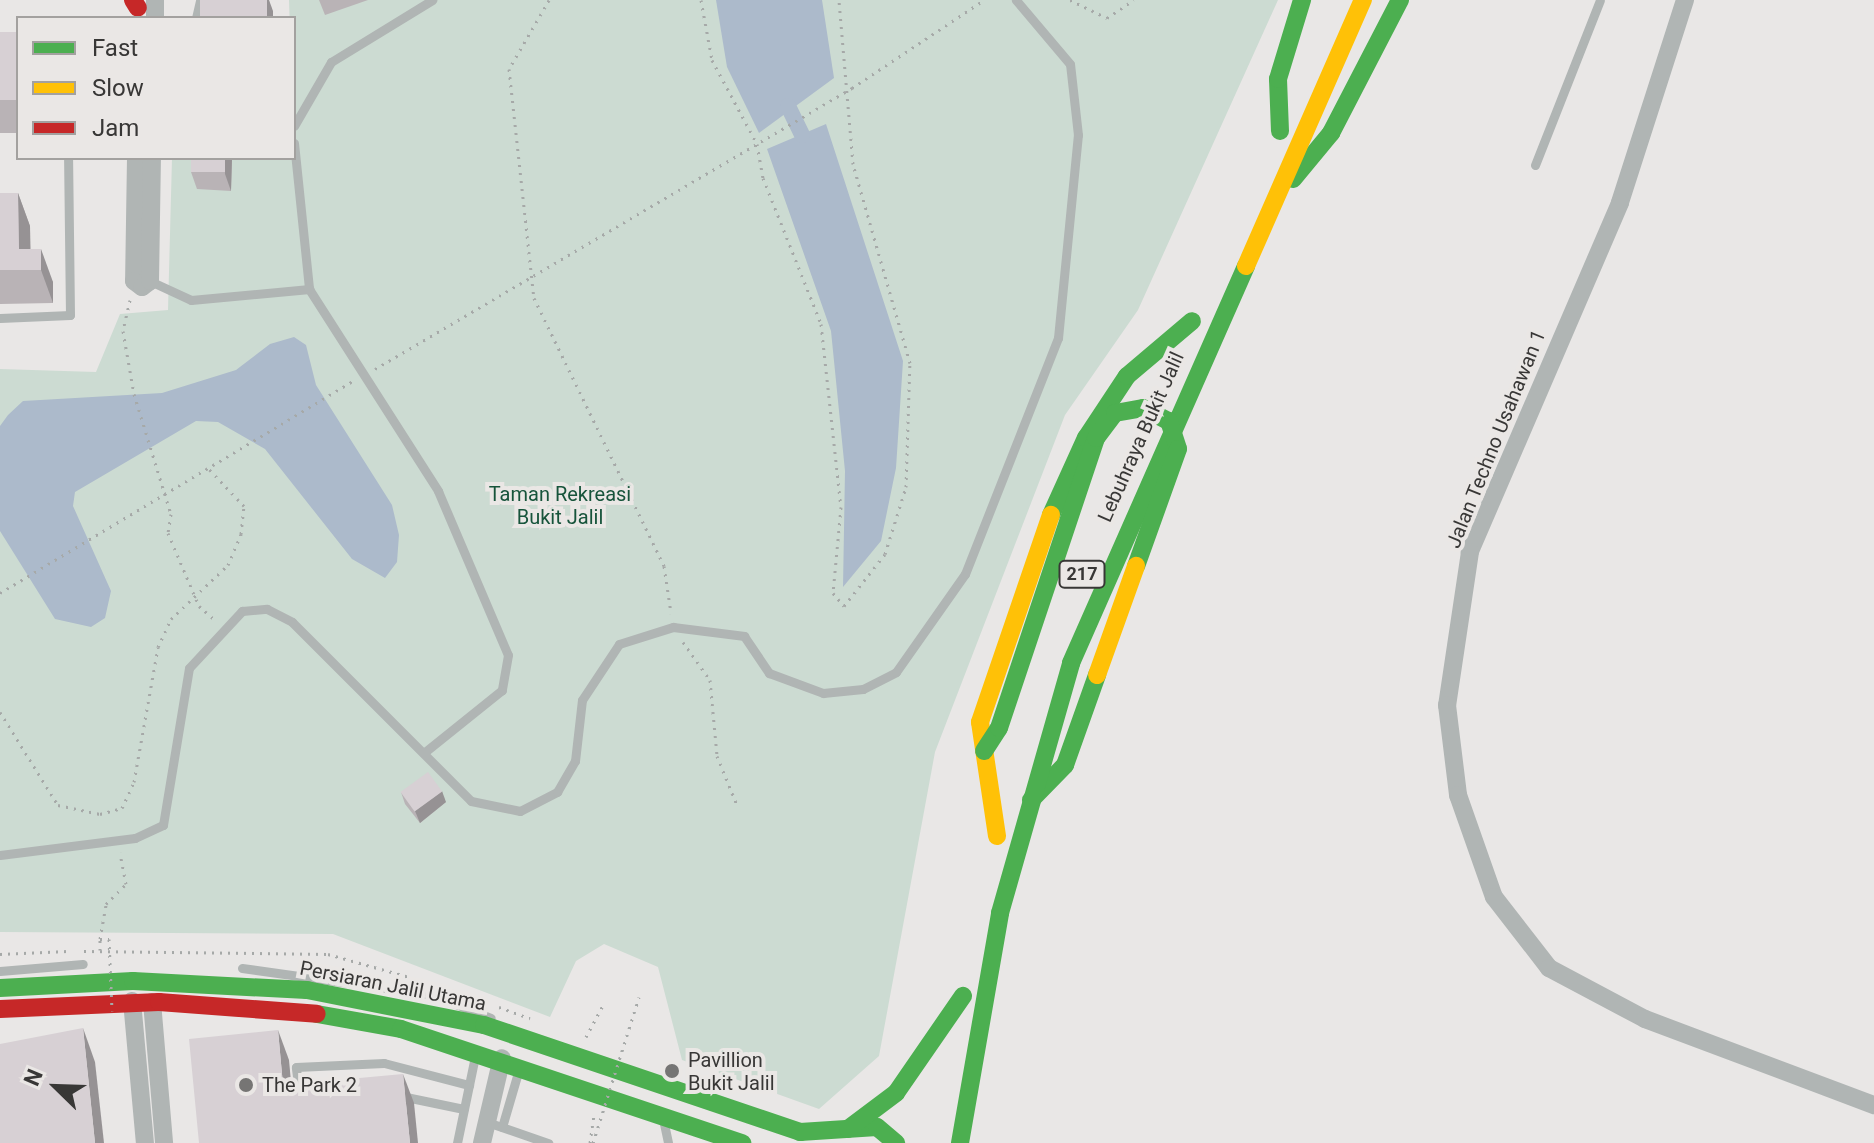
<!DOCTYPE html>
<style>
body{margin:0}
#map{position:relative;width:1874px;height:1143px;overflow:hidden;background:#e9e7e6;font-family:Roboto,sans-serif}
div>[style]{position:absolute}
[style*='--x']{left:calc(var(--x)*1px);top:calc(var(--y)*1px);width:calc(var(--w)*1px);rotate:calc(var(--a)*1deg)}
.green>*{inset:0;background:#ccdbd2}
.water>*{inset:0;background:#acbacb}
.canal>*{height:16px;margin:-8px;padding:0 8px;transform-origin:8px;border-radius:8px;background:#acbacb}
.path>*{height:3px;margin-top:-1.5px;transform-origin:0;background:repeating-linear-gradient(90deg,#a6a9a8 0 2px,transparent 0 8px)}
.lane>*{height:9px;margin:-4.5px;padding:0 4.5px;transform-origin:4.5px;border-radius:4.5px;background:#b0b5b4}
.street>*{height:18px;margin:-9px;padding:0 9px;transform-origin:9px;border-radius:9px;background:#b0b5b4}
.fast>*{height:18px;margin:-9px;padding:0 9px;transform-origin:9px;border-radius:9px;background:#4caf50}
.slow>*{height:18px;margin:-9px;padding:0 9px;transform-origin:9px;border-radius:9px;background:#ffc107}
.jam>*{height:18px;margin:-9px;padding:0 9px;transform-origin:9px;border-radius:9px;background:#c62828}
.path-bridge>*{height:3px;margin-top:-1.5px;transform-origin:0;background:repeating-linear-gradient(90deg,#a6a9a8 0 2px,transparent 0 8px)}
.fast-bridge>*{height:18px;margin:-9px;padding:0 9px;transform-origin:9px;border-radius:9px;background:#4caf50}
.slow-bridge>*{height:18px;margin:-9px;padding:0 9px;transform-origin:9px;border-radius:9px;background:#ffc107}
.wall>*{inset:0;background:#b9b3b6;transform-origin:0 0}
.shaded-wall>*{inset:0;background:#969294}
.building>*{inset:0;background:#d7d0d4;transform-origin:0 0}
.dots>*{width:22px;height:22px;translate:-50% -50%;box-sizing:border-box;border:4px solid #eae7e5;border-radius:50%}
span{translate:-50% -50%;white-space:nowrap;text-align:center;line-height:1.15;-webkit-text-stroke:8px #eae7e5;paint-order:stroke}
.shield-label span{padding:2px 6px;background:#eae7e5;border:2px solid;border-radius:6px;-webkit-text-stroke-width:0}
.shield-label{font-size:18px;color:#383736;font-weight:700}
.street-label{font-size:20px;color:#383736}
.park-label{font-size:20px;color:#17543b}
.poi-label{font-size:20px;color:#383736}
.left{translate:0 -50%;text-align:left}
.legend{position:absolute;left:16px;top:16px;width:280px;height:144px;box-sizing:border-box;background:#eae7e5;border:2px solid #a3a19f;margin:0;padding:10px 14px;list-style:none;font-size:24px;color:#383736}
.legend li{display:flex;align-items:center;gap:16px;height:40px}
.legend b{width:40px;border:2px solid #a3a19f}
.north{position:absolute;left:16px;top:1047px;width:80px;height:80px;-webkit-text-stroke:6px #eae7e5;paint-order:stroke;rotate:293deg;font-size:22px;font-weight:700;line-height:32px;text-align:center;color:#383736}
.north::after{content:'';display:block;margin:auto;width:28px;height:36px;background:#383736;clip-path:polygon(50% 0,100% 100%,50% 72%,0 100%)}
</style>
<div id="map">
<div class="green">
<i style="clip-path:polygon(289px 0,1278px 0,1138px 310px,1065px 415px,935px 752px,879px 1056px,819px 1109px,682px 1060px,658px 967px,604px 944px,576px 961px,550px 1017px,333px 934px,0 932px,0 369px,96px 372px,120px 314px,168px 310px,172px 158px,294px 158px)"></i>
</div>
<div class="water">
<i style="clip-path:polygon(716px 0,822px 0,834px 78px,759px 133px,727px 67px)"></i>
<i style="clip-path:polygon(826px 124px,903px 361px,896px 468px,881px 541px,843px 587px,845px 471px,831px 331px,767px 149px)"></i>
<i style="clip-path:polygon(294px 337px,306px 345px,316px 385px,392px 505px,399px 535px,397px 562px,385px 578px,352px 559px,265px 449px,218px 422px,196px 421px,75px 492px,73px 506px,111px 591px,105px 618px,91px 627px,55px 619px,0 531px,0 426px,8px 415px,23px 401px,162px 393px,236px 370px,270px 344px)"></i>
</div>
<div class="canal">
<i style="--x:788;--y:106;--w:32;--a:64"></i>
</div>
<div class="path">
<i style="--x:549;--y:0;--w:80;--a:120.1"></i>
<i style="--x:509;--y:69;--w:230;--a:83.8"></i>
<i style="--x:534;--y:298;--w:298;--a:64.1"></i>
<i style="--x:664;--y:566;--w:48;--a:81.5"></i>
<i style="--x:701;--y:0;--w:61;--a:79.6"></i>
<i style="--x:712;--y:60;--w:95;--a:61.8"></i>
<i style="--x:757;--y:144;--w:35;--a:80"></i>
<i style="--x:763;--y:178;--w:157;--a:68.3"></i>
<i style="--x:821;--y:324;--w:184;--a:83.8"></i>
<i style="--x:841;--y:507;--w:86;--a:95.3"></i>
<i style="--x:833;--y:593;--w:17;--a:50"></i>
<i style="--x:844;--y:606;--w:66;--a:-51.7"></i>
<i style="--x:885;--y:554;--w:70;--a:-72.6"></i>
<i style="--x:906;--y:487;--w:124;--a:-88.2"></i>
<i style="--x:910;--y:363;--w:207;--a:-106"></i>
<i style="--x:853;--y:164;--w:165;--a:-94.9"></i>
<i style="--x:1070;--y:0;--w:41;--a:25.9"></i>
<i style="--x:1107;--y:18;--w:32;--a:-34"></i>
<i style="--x:130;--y:300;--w:32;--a:103"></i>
<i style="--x:123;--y:331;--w:64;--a:80.1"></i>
<i style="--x:134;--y:394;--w:126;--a:72.9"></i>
<i style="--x:171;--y:514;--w:19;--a:99"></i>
<i style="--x:168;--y:533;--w:79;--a:67"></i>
<i style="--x:199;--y:606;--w:23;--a:41"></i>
<i style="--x:375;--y:369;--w:554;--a:-30.5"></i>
<i style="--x:852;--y:88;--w:159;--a:-33.7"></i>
<i style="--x:0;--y:593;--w:413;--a:-31"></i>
<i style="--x:683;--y:642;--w:47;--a:54.6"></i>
<i style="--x:710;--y:680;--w:76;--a:84.7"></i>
<i style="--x:717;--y:756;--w:53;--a:67.8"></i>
<i style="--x:0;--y:712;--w:110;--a:58.1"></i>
<i style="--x:58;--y:805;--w:43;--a:12.1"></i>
<i style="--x:100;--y:814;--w:23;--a:-15"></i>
<i style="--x:122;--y:808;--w:29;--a:-65"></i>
<i style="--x:134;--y:782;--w:137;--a:-79.9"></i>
<i style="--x:158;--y:647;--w:31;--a:-65"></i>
<i style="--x:171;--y:619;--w:79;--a:-43.5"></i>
<i style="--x:228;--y:565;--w:34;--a:-67"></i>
<i style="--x:241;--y:534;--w:28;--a:-84"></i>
<i style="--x:244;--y:506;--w:51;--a:-133.4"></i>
<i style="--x:100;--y:939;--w:36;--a:-80"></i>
<i style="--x:106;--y:904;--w:28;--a:-45"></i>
<i style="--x:126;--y:884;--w:32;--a:-101"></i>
<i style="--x:100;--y:950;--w:11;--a:-90"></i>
<i style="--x:100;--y:939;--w:9;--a:0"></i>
<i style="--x:84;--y:951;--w:244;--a:0.7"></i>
<i style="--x:328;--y:954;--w:88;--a:15.8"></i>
<i style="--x:0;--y:954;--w:68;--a:-2.5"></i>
<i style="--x:499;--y:1007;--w:33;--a:20"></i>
<i style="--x:586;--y:1037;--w:36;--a:-62"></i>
<i style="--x:590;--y:1143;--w:28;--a:-82"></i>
</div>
<div class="lane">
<i style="--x:196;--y:18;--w:18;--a:-77"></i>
<i style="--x:294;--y:126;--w:74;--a:-60"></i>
<i style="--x:331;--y:62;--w:119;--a:-31.5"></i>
<i style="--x:294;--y:143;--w:147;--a:84.1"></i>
<i style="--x:309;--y:289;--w:240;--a:57.4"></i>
<i style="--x:438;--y:491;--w:178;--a:66.9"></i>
<i style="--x:508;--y:655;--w:36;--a:100"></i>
<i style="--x:502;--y:690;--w:99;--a:141.2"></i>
<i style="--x:1535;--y:165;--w:177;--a:-68.5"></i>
<i style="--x:150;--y:281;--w:45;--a:24.9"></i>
<i style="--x:191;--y:300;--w:119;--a:-5.3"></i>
<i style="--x:0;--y:318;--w:70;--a:-2.5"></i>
<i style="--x:70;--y:315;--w:157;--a:-90.7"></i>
<i style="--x:0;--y:855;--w:136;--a:-7.2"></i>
<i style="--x:135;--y:838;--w:31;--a:-25"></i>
<i style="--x:163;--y:825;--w:159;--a:-80.6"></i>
<i style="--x:189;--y:668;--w:78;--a:-47.1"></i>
<i style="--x:242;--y:611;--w:25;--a:-5"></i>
<i style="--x:267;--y:609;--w:28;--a:27"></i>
<i style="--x:292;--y:622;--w:253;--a:45"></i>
<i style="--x:471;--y:801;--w:50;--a:11.5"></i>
<i style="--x:520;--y:811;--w:42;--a:-27.2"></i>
<i style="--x:557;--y:792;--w:36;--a:-60"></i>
<i style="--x:575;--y:761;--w:61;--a:-83.5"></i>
<i style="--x:582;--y:700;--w:67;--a:-56.5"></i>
<i style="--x:619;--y:644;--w:57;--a:-17.5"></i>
<i style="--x:673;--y:627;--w:72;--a:7.2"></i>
<i style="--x:744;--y:636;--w:45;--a:56"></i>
<i style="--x:769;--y:673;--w:58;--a:20.3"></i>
<i style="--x:823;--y:693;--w:40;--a:-5.7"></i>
<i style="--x:863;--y:689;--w:37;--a:-27"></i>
<i style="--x:896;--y:672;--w:120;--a:-54.9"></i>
<i style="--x:965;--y:574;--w:254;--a:-68.5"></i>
<i style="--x:1058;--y:338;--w:204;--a:-84.4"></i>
<i style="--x:1078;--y:135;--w:71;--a:-96.4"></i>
<i style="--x:1070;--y:64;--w:84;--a:-130.2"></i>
<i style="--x:242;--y:968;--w:193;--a:8"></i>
<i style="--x:433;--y:995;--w:62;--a:21.6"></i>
<i style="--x:0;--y:971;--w:83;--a:-4.8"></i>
<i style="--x:299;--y:1093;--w:26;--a:-97"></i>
<i style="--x:296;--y:1067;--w:88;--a:-2.6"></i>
<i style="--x:384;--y:1063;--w:88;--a:14.5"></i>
<i style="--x:401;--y:1096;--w:64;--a:11.7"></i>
<i style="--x:663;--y:1119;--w:25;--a:78"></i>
<i style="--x:487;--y:1122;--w:65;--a:19"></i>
<i style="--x:502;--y:1127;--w:60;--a:-73.7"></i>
<i style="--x:457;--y:1143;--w:89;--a:-78.3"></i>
</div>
<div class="street">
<i style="--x:1685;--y:0;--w:213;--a:107.8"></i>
<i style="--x:1620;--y:203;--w:380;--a:113.3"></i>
<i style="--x:1470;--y:552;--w:155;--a:98.5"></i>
<i style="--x:1447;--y:705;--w:91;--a:83"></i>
<i style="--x:1458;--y:795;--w:108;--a:70.6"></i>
<i style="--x:1494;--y:897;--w:90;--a:52.2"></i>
<i style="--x:1549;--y:968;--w:109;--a:28"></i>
<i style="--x:1645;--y:1019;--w:245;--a:20.6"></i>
<i style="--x:155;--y:18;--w:18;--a:-90"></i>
<i style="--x:136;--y:158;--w:123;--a:90.9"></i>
<i style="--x:134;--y:281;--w:10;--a:37"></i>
<i style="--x:142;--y:287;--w:10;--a:-37"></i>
<i style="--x:150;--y:281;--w:123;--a:-89.1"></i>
<i style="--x:132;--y:1001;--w:143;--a:84.8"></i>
<i style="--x:152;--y:1002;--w:142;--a:85.1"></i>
<i style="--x:482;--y:1143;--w:87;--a:-76.8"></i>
</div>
<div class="fast">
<i style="--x:1280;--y:131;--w:52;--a:-92.2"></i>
<i style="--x:1278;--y:79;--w:83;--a:-73.1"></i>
<i style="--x:1293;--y:179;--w:60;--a:-50.4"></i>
<i style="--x:1331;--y:133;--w:150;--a:-62.6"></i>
<i style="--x:1051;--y:515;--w:85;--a:-65.6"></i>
<i style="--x:1086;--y:438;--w:74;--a:-56.5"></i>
<i style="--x:1127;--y:376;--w:85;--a:-40.2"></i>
<i style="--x:1031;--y:800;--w:49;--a:-45.8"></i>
<i style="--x:1065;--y:765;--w:96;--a:-70.4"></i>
<i style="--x:0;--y:988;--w:133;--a:-3"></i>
<i style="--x:133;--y:981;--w:174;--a:3"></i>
<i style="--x:307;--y:990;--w:180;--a:11.2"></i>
<i style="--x:484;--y:1025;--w:334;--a:18.7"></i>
<i style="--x:800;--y:1132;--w:77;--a:-3.7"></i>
<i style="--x:877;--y:1127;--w:25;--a:40"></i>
<i style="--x:317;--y:1014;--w:85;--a:10.1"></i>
<i style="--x:401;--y:1029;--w:360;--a:18.5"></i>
<i style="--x:848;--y:1129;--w:60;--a:-36.9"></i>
<i style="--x:896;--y:1093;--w:118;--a:-55.4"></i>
<i style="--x:960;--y:1143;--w:233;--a:-80.1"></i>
<i style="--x:1000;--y:913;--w:260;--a:-74.1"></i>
<i style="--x:1071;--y:663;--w:434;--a:-66.2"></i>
</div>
<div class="slow">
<i style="--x:1246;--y:266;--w:291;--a:-66.3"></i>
<i style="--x:997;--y:836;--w:115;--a:-98.5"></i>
<i style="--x:980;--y:722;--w:219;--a:-71.1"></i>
</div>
<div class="jam">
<i style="--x:133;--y:0;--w:9;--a:58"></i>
<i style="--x:0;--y:1009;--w:159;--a:-2.5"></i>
<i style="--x:159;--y:1002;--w:158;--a:4.3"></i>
</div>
<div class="path-bridge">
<i style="--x:109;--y:939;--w:72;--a:87.6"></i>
<i style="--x:593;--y:1143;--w:153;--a:-72.5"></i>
</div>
<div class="fast-bridge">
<i style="--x:984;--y:751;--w:27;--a:-57"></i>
<i style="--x:999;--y:728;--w:306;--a:-71.5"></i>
<i style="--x:1096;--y:438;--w:31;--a:-53"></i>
<i style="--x:1115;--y:413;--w:28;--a:-10"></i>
<i style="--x:1143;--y:408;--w:29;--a:27"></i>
<i style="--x:1169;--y:421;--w:29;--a:72"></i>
<i style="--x:1178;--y:449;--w:124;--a:109.7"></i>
</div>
<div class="slow-bridge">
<i style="--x:1097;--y:675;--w:116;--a:-70.3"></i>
</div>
<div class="wall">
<i style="clip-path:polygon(319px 0,368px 0,325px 15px)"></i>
<i style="left:18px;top:32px;width:101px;height:18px;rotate:90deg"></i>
<i style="clip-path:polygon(191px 158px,232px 158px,231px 191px,197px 189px,191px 172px)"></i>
<i style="clip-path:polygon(0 193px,18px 193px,30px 226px,30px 249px,53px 282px,53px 303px,0 304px)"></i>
<i style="clip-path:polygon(401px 792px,446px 802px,420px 823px,405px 804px)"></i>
</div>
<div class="shaded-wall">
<i style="clip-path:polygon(267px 0,269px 0,273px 11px,273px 18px,265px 18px)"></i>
<i style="clip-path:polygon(225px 158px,232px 158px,231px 191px,225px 174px)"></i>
<i style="clip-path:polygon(18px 193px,30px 226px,31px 270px,19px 249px)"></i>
<i style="clip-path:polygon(41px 249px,53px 282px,53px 303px,41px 270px)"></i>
<i style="clip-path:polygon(442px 791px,446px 802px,420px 823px,415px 811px)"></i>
<i style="clip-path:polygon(83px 1028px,95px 1062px,104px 1143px,95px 1143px)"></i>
<i style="clip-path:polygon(278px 1030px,289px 1060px,294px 1115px,283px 1085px)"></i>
<i style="clip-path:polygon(403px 1074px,414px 1103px,418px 1143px,410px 1143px)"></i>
</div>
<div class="building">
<i style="left:200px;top:0;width:67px;height:18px"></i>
<i style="left:18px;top:32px;width:68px;height:18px;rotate:90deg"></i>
<i style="left:191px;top:158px;width:34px;height:14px"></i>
<i style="clip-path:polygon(0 193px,18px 193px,19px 249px,41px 249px,41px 270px,0 270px)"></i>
<i style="left:428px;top:772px;width:24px;height:34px;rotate:54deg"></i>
<i style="clip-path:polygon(83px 1028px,95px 1143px,0 1143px,0 1044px)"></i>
<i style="clip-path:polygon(278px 1030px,283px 1085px,403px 1074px,410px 1143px,199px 1143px,189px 1039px)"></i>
</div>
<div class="dots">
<i style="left:672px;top:1071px;background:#767574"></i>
<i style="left:246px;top:1085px;background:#767574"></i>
</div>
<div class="shield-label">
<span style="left:1082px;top:574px">217</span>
</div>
<div class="street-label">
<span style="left:1141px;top:437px;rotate:-66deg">Lebuhraya Bukit Jalil</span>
<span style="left:1496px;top:439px;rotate:-68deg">Jalan Techno Usahawan 1</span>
<span style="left:393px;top:986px;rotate:11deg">Persiaran Jalil Utama</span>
</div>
<div class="park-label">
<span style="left:560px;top:506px">Taman Rekreasi<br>Bukit Jalil</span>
</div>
<div class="poi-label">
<span class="left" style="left:688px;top:1072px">Pavillion<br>Bukit Jalil</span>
<span class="left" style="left:262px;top:1085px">The Park 2</span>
</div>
<ul class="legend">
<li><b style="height:10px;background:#4caf50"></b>Fast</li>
<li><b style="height:10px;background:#ffc107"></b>Slow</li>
<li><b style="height:10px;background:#c62828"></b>Jam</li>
</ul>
<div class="north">N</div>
</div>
